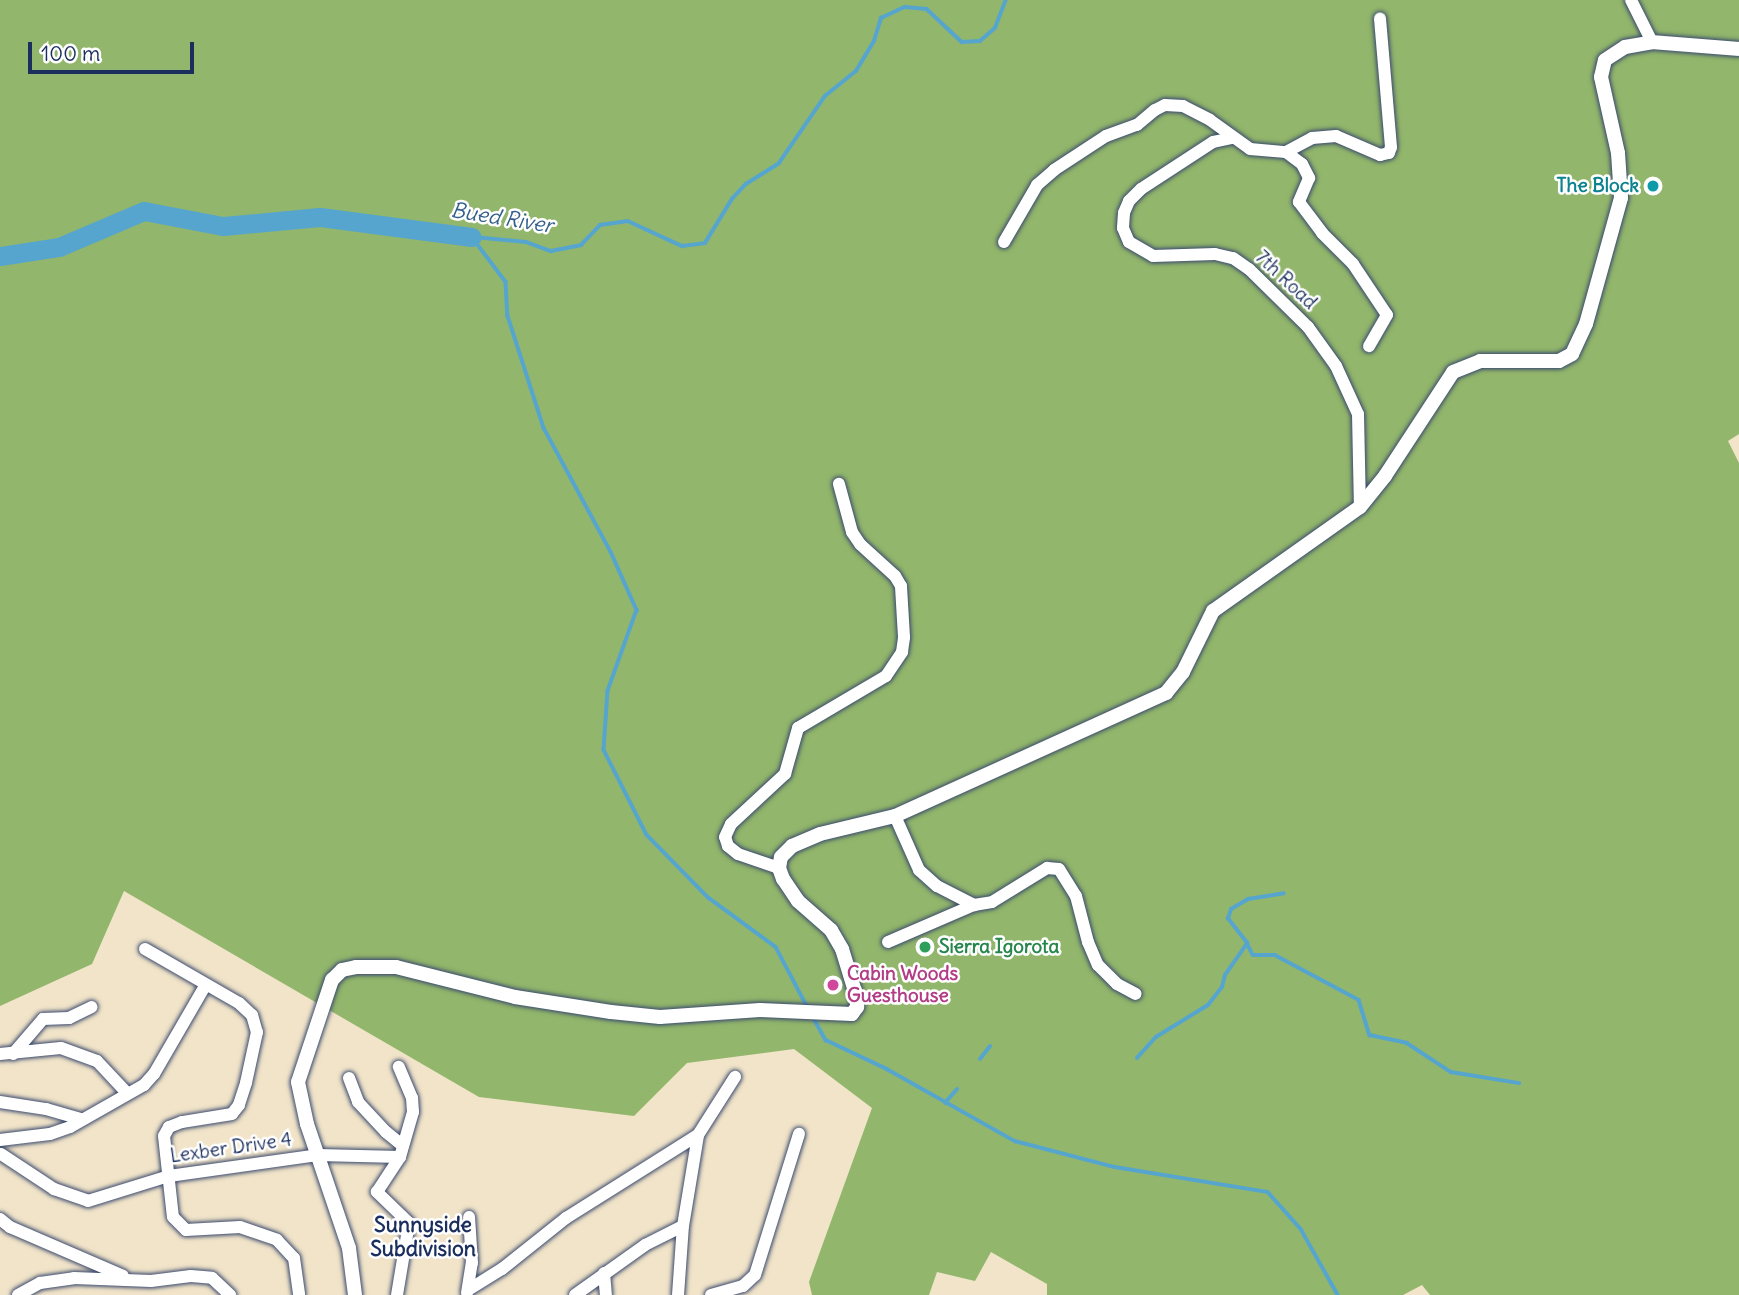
<!DOCTYPE html>
<style>
body{margin:0}
#map{position:relative;width:1739px;height:1295px;overflow:hidden;background:#f1e4c9;font-family:Delius,sans-serif}
div>[style]{position:absolute}
[style*='--x']{left:calc(var(--x)*1px);top:calc(var(--y)*1px);width:calc(var(--w)*1px);rotate:calc(var(--a)*1deg)}
.forest>*{inset:0;background:#92b66b}
.stream>*{height:3.5px;margin:-1.75px;padding:0 1.75px;transform-origin:1.75px;border-radius:1.75px;background:#55a5cf}
.river>*{height:19px;margin:-9.5px;padding:0 9.5px;transform-origin:9.5px;border-radius:9.5px;background:#55a5cf}
.roads{filter:drop-shadow(0 0 2px #3b4a6e) drop-shadow(0 0 2px #3b4a6e)}
.minor>*{height:12px;margin:-6px;padding:0 6px;transform-origin:6px;border-radius:6px;background:#fff}
.major>*{height:14px;margin:-7px;padding:0 7px;transform-origin:7px;border-radius:7px;background:#fff}
.dots>*{width:19px;height:19px;translate:-50% -50%;box-sizing:border-box;border:4px solid #fff;border-radius:50%}
span{translate:-50% -50%;white-space:nowrap;text-align:center;line-height:1.15;-webkit-text-stroke:5px #fff;paint-order:stroke}
.culture-label{font-size:19px;color:#0d838f;font-weight:700}
.right{translate:-100% -50%;text-align:right}
.street-label{font-size:19px;color:#1b2f5e}
.leisure-label{font-size:19px;color:#27864d;font-weight:700}
.left{translate:0 -50%;text-align:left}
.hotel-label{font-size:19px;color:#b23c85;font-weight:700}
.water-label{font-size:21px;color:#325e8b;font-style:italic}
.neighbourhood-label{font-size:21px;color:#1b2f5e;font-weight:700}
.scale{position:absolute;left:28px;top:42px;width:166px;height:32px;box-sizing:border-box;border:4px solid #1b2f5e;border-top:0;padding-left:9px;font-size:21px;line-height:24px;white-space:nowrap;color:#1b2f5e;-webkit-text-stroke:5px #fff;paint-order:stroke}
</style>
<div id="map">
<div class="forest">
<i style="clip-path:polygon(0 0,1739px 0,1739px 434px,1728px 441px,1739px 463px,1739px 1295px,1430px 1295px,1422px 1285px,1403px 1295px,1047px 1295px,1047px 1284px,991px 1252px,975px 1281px,937px 1272px,929px 1295px,812px 1295px,809px 1282px,872px 1108px,794px 1049px,687px 1063px,634px 1116px,479px 1097px,124px 891px,92px 964px,0 1006px)"></i>
</div>
<div class="stream">
<i style="--x:472;--y:237;--w:56;--a:52.9"></i>
<i style="--x:506;--y:282;--w:34;--a:87"></i>
<i style="--x:508;--y:316;--w:118;--a:72.2"></i>
<i style="--x:544;--y:428;--w:141;--a:61.6"></i>
<i style="--x:611;--y:552;--w:64;--a:65.9"></i>
<i style="--x:637;--y:610;--w:86;--a:109.7"></i>
<i style="--x:608;--y:691;--w:59;--a:93.9"></i>
<i style="--x:604;--y:750;--w:95;--a:63.2"></i>
<i style="--x:647;--y:835;--w:88;--a:45.5"></i>
<i style="--x:709;--y:898;--w:83;--a:36.2"></i>
<i style="--x:776;--y:947;--w:69;--a:62.3"></i>
<i style="--x:474;--y:237;--w:52;--a:5.5"></i>
<i style="--x:526;--y:242;--w:27;--a:20"></i>
<i style="--x:551;--y:251;--w:31;--a:-11"></i>
<i style="--x:581;--y:245;--w:28;--a:-46"></i>
<i style="--x:600;--y:225;--w:28;--a:-8"></i>
<i style="--x:628;--y:221;--w:60;--a:24.8"></i>
<i style="--x:682;--y:246;--w:23;--a:-7"></i>
<i style="--x:705;--y:243;--w:52;--a:-58.5"></i>
<i style="--x:732;--y:199;--w:21;--a:-47"></i>
<i style="--x:746;--y:184;--w:39;--a:-32"></i>
<i style="--x:779;--y:163;--w:81;--a:-55.5"></i>
<i style="--x:825;--y:96;--w:40;--a:-39"></i>
<i style="--x:856;--y:71;--w:35;--a:-59"></i>
<i style="--x:874;--y:41;--w:24;--a:-73"></i>
<i style="--x:881;--y:18;--w:26;--a:-25"></i>
<i style="--x:905;--y:7;--w:22;--a:5"></i>
<i style="--x:927;--y:9;--w:48;--a:43.3"></i>
<i style="--x:962;--y:42;--w:18;--a:-3"></i>
<i style="--x:980;--y:41;--w:20;--a:-41"></i>
<i style="--x:995;--y:28;--w:30;--a:-69"></i>
<i style="--x:1247;--y:943;--w:13;--a:63"></i>
<i style="--x:1253;--y:955;--w:22;--a:0"></i>
<i style="--x:1275;--y:955;--w:95;--a:28.2"></i>
<i style="--x:1359;--y:1000;--w:37;--a:73"></i>
<i style="--x:1370;--y:1035;--w:38;--a:12"></i>
<i style="--x:1407;--y:1043;--w:53;--a:33.4"></i>
<i style="--x:1451;--y:1072;--w:69;--a:9.2"></i>
<i style="--x:812;--y:1015;--w:29;--a:61"></i>
<i style="--x:826;--y:1040;--w:68;--a:25.4"></i>
<i style="--x:887;--y:1069;--w:147;--a:29.4"></i>
<i style="--x:1015;--y:1141;--w:103;--a:14.6"></i>
<i style="--x:1115;--y:1167;--w:155;--a:9.3"></i>
<i style="--x:1268;--y:1192;--w:50;--a:48.3"></i>
<i style="--x:1301;--y:1229;--w:76;--a:60.7"></i>
<i style="--x:1137;--y:1058;--w:28;--a:-48"></i>
<i style="--x:1156;--y:1037;--w:61;--a:-31.6"></i>
<i style="--x:1208;--y:1005;--w:23;--a:-52"></i>
<i style="--x:1222;--y:987;--w:12;--a:-76"></i>
<i style="--x:1225;--y:975;--w:39;--a:-55"></i>
<i style="--x:1247;--y:943;--w:31;--a:-128"></i>
<i style="--x:1228;--y:919;--w:10;--a:-73"></i>
<i style="--x:1231;--y:909;--w:20;--a:-30"></i>
<i style="--x:1248;--y:899;--w:36;--a:-9"></i>
<i style="--x:980;--y:1059;--w:16;--a:-52"></i>
<i style="--x:945;--y:1103;--w:18;--a:-49"></i>
</div>
<div class="river">
<i style="--x:0;--y:256;--w:60;--a:-8.7"></i>
<i style="--x:59;--y:247;--w:92;--a:-23"></i>
<i style="--x:144;--y:211;--w:80;--a:10.8"></i>
<i style="--x:223;--y:226;--w:97;--a:-5.3"></i>
<i style="--x:320;--y:217;--w:153;--a:7.5"></i>
</div>
<div class="roads">
<div class="minor">
<i style="--x:1631;--y:0;--w:47;--a:63.4"></i>
<i style="--x:1232;--y:138;--w:19;--a:168"></i>
<i style="--x:1213;--y:142;--w:86;--a:146.9"></i>
<i style="--x:1141;--y:189;--w:17;--a:135"></i>
<i style="--x:1129;--y:201;--w:13;--a:113"></i>
<i style="--x:1124;--y:213;--w:15;--a:94"></i>
<i style="--x:1123;--y:228;--w:15;--a:67"></i>
<i style="--x:1129;--y:242;--w:28;--a:30"></i>
<i style="--x:1153;--y:256;--w:62;--a:-1.8"></i>
<i style="--x:1215;--y:254;--w:18;--a:13"></i>
<i style="--x:1233;--y:258;--w:19;--a:35"></i>
<i style="--x:1249;--y:269;--w:83;--a:44.5"></i>
<i style="--x:1308;--y:327;--w:48;--a:54.3"></i>
<i style="--x:1336;--y:366;--w:53;--a:65.4"></i>
<i style="--x:1358;--y:414;--w:93;--a:88.8"></i>
<i style="--x:1286;--y:152;--w:30;--a:-28"></i>
<i style="--x:1312;--y:138;--w:24;--a:-5"></i>
<i style="--x:1336;--y:136;--w:48;--a:23.4"></i>
<i style="--x:1380;--y:155;--w:9;--a:-13"></i>
<i style="--x:1389;--y:153;--w:6;--a:-72"></i>
<i style="--x:1391;--y:147;--w:129;--a:-94.9"></i>
<i style="--x:1004;--y:242;--w:66;--a:-59.9"></i>
<i style="--x:1037;--y:185;--w:23;--a:-41"></i>
<i style="--x:1054;--y:170;--w:62;--a:-33.2"></i>
<i style="--x:1106;--y:136;--w:33;--a:-20"></i>
<i style="--x:1137;--y:125;--w:23;--a:-40"></i>
<i style="--x:1155;--y:110;--w:11;--a:-27"></i>
<i style="--x:1165;--y:105;--w:18;--a:3"></i>
<i style="--x:1183;--y:106;--w:30;--a:27"></i>
<i style="--x:1210;--y:120;--w:49;--a:35.9"></i>
<i style="--x:1250;--y:149;--w:36;--a:5"></i>
<i style="--x:1286;--y:152;--w:20;--a:37"></i>
<i style="--x:1302;--y:164;--w:16;--a:63"></i>
<i style="--x:1309;--y:178;--w:26;--a:113"></i>
<i style="--x:1299;--y:202;--w:39;--a:53"></i>
<i style="--x:1322;--y:233;--w:44;--a:45"></i>
<i style="--x:1353;--y:264;--w:61;--a:56.3"></i>
<i style="--x:1387;--y:315;--w:36;--a:120"></i>
<i style="--x:895;--y:816;--w:59;--a:66"></i>
<i style="--x:919;--y:870;--w:24;--a:42"></i>
<i style="--x:937;--y:886;--w:42;--a:27.2"></i>
<i style="--x:974;--y:905;--w:18;--a:-9"></i>
<i style="--x:992;--y:902;--w:65;--a:-31.7"></i>
<i style="--x:1047;--y:868;--w:12;--a:5"></i>
<i style="--x:1059;--y:869;--w:32;--a:58"></i>
<i style="--x:1076;--y:896;--w:48;--a:75.4"></i>
<i style="--x:1088;--y:942;--w:25;--a:67"></i>
<i style="--x:1098;--y:965;--w:27;--a:45"></i>
<i style="--x:1117;--y:984;--w:21;--a:28"></i>
<i style="--x:779;--y:868;--w:43;--a:-161.1"></i>
<i style="--x:738;--y:854;--w:13;--a:-141"></i>
<i style="--x:728;--y:846;--w:9;--a:-108"></i>
<i style="--x:725;--y:837;--w:14;--a:-65"></i>
<i style="--x:731;--y:824;--w:74;--a:-42.8"></i>
<i style="--x:785;--y:774;--w:48;--a:-74.2"></i>
<i style="--x:798;--y:728;--w:102;--a:-30.6"></i>
<i style="--x:886;--y:676;--w:29;--a:-56"></i>
<i style="--x:902;--y:652;--w:15;--a:-82"></i>
<i style="--x:904;--y:637;--w:51;--a:-93.4"></i>
<i style="--x:901;--y:586;--w:12;--a:-121"></i>
<i style="--x:895;--y:576;--w:47;--a:-137.6"></i>
<i style="--x:860;--y:544;--w:14;--a:-124"></i>
<i style="--x:852;--y:532;--w:50;--a:-105.2"></i>
<i style="--x:888;--y:942;--w:94;--a:-23.3"></i>
<i style="--x:145;--y:949;--w:108;--a:29.9"></i>
<i style="--x:239;--y:1003;--w:18;--a:43"></i>
<i style="--x:252;--y:1015;--w:18;--a:74"></i>
<i style="--x:257;--y:1032;--w:52;--a:102.2"></i>
<i style="--x:246;--y:1083;--w:23;--a:108"></i>
<i style="--x:239;--y:1105;--w:11;--a:128"></i>
<i style="--x:232;--y:1114;--w:51;--a:170.9"></i>
<i style="--x:182;--y:1122;--w:14;--a:159"></i>
<i style="--x:169;--y:1127;--w:10;--a:119"></i>
<i style="--x:164;--y:1136;--w:81;--a:83.7"></i>
<i style="--x:173;--y:1217;--w:18;--a:45"></i>
<i style="--x:186;--y:1230;--w:54;--a:-3.2"></i>
<i style="--x:240;--y:1227;--w:39;--a:19"></i>
<i style="--x:277;--y:1240;--w:25;--a:47"></i>
<i style="--x:294;--y:1258;--w:37;--a:82"></i>
<i style="--x:0;--y:1054;--w:61;--a:-5.6"></i>
<i style="--x:61;--y:1048;--w:38;--a:20"></i>
<i style="--x:97;--y:1061;--w:44;--a:46.8"></i>
<i style="--x:13;--y:1054;--w:46;--a:-49.4"></i>
<i style="--x:43;--y:1019;--w:26;--a:-2"></i>
<i style="--x:69;--y:1018;--w:25;--a:-26"></i>
<i style="--x:349;--y:1078;--w:26;--a:69"></i>
<i style="--x:358;--y:1102;--w:41;--a:47"></i>
<i style="--x:386;--y:1132;--w:21;--a:39"></i>
<i style="--x:0;--y:1102;--w:47;--a:8.7"></i>
<i style="--x:46;--y:1109;--w:37;--a:16"></i>
<i style="--x:0;--y:1140;--w:50;--a:-6.8"></i>
<i style="--x:50;--y:1134;--w:21;--a:-19"></i>
<i style="--x:70;--y:1127;--w:85;--a:-29.6"></i>
<i style="--x:144;--y:1085;--w:15;--a:-48"></i>
<i style="--x:154;--y:1074;--w:102;--a:-59.9"></i>
<i style="--x:1;--y:1154;--w:64;--a:33.4"></i>
<i style="--x:54;--y:1189;--w:36;--a:19"></i>
<i style="--x:88;--y:1201;--w:85;--a:-17.2"></i>
<i style="--x:169;--y:1176;--w:150;--a:-8"></i>
<i style="--x:318;--y:1155;--w:82;--a:1.4"></i>
<i style="--x:0;--y:1219;--w:13;--a:39"></i>
<i style="--x:10;--y:1227;--w:123;--a:23.4"></i>
<i style="--x:604;--y:1273;--w:22;--a:85"></i>
<i style="--x:468;--y:1290;--w:40;--a:-32"></i>
<i style="--x:502;--y:1269;--w:82;--a:-38.6"></i>
<i style="--x:566;--y:1218;--w:156;--a:-32.2"></i>
<i style="--x:698;--y:1135;--w:69;--a:-57.5"></i>
<i style="--x:467;--y:1293;--w:30;--a:-81"></i>
<i style="--x:472;--y:1263;--w:46;--a:-93.7"></i>
<i style="--x:18;--y:1295;--w:25;--a:-29"></i>
<i style="--x:40;--y:1283;--w:34;--a:-8"></i>
<i style="--x:74;--y:1278;--w:77;--a:2.2"></i>
<i style="--x:151;--y:1281;--w:40;--a:-7.1"></i>
<i style="--x:191;--y:1276;--w:21;--a:5"></i>
<i style="--x:212;--y:1278;--w:25;--a:43"></i>
<i style="--x:397;--y:1295;--w:73;--a:-80.5"></i>
<i style="--x:409;--y:1223;--w:45;--a:-135.9"></i>
<i style="--x:377;--y:1192;--w:42;--a:-56.7"></i>
<i style="--x:400;--y:1157;--w:47;--a:-73.9"></i>
<i style="--x:413;--y:1112;--w:14;--a:-94"></i>
<i style="--x:412;--y:1098;--w:34;--a:-113"></i>
<i style="--x:575;--y:1295;--w:86;--a:-35.5"></i>
<i style="--x:645;--y:1245;--w:42;--a:-26.6"></i>
<i style="--x:678;--y:1295;--w:69;--a:-85.9"></i>
<i style="--x:683;--y:1226;--w:92;--a:-80.6"></i>
<i style="--x:711;--y:1295;--w:33;--a:-16"></i>
<i style="--x:743;--y:1286;--w:16;--a:-43"></i>
<i style="--x:755;--y:1275;--w:148;--a:-72.7"></i>
</div>
<div class="major">
<i style="--x:355;--y:1295;--w:47;--a:-97.3"></i>
<i style="--x:349;--y:1248;--w:131;--a:-108.7"></i>
<i style="--x:307;--y:1124;--w:43;--a:-102.1"></i>
<i style="--x:298;--y:1082;--w:108;--a:-71.6"></i>
<i style="--x:332;--y:980;--w:14;--a:-45"></i>
<i style="--x:342;--y:970;--w:14;--a:-12"></i>
<i style="--x:356;--y:967;--w:40;--a:0"></i>
<i style="--x:396;--y:967;--w:123;--a:14.1"></i>
<i style="--x:515;--y:997;--w:97;--a:8.9"></i>
<i style="--x:611;--y:1012;--w:49;--a:5.8"></i>
<i style="--x:660;--y:1017;--w:100;--a:-4"></i>
<i style="--x:760;--y:1010;--w:92;--a:2.5"></i>
<i style="--x:852;--y:1014;--w:9;--a:-54"></i>
<i style="--x:857;--y:1007;--w:9;--a:-90"></i>
<i style="--x:857;--y:998;--w:51;--a:-107"></i>
<i style="--x:842;--y:949;--w:22;--a:-120"></i>
<i style="--x:831;--y:930;--w:44;--a:-138.7"></i>
<i style="--x:798;--y:901;--w:27;--a:-124"></i>
<i style="--x:783;--y:879;--w:12;--a:-110"></i>
<i style="--x:779;--y:868;--w:11;--a:-80"></i>
<i style="--x:781;--y:857;--w:16;--a:-45"></i>
<i style="--x:792;--y:846;--w:30;--a:-23"></i>
<i style="--x:820;--y:834;--w:77;--a:-13.5"></i>
<i style="--x:895;--y:816;--w:298;--a:-24.4"></i>
<i style="--x:1166;--y:693;--w:27;--a:-51"></i>
<i style="--x:1183;--y:672;--w:68;--a:-63.8"></i>
<i style="--x:1213;--y:611;--w:180;--a:-35.3"></i>
<i style="--x:1360;--y:507;--w:40;--a:-51"></i>
<i style="--x:1385;--y:476;--w:124;--a:-56.8"></i>
<i style="--x:1453;--y:372;--w:29;--a:-22"></i>
<i style="--x:1480;--y:361;--w:79;--a:0"></i>
<i style="--x:1559;--y:361;--w:15;--a:-28"></i>
<i style="--x:1572;--y:354;--w:33;--a:-65"></i>
<i style="--x:1586;--y:324;--w:131;--a:-74.5"></i>
<i style="--x:1621;--y:198;--w:45;--a:-93.8"></i>
<i style="--x:1618;--y:153;--w:78;--a:-102.6"></i>
<i style="--x:1601;--y:77;--w:17;--a:-77"></i>
<i style="--x:1605;--y:60;--w:24;--a:-33"></i>
<i style="--x:1625;--y:47;--w:27;--a:-10"></i>
<i style="--x:1652;--y:42;--w:87;--a:4.6"></i>
</div>
</div>
<div class="dots">
<i style="left:1653px;top:186px;background:#0f9aa8"></i>
<i style="left:925px;top:947px;background:#2e9e5b"></i>
<i style="left:833px;top:985px;background:#d1479c"></i>
</div>
<div class="culture-label">
<span class="right" style="left:1639px;top:186px">The Block</span>
</div>
<div class="street-label">
<span style="left:1286px;top:280px;rotate:43deg">7th Road</span>
<span style="left:231px;top:1148px;rotate:-8deg">Lexber Drive 4</span>
</div>
<div class="leisure-label">
<span class="left" style="left:939px;top:947px">Sierra Igorota</span>
</div>
<div class="hotel-label">
<span class="left" style="left:847px;top:985px">Cabin Woods<br>Guesthouse</span>
</div>
<div class="water-label">
<span style="left:502px;top:218px;rotate:9deg">Bued River</span>
</div>
<div class="neighbourhood-label">
<span style="left:423px;top:1237px">Sunnyside<br>Subdivision</span>
</div>
<div class="scale">100 m</div>
</div>
